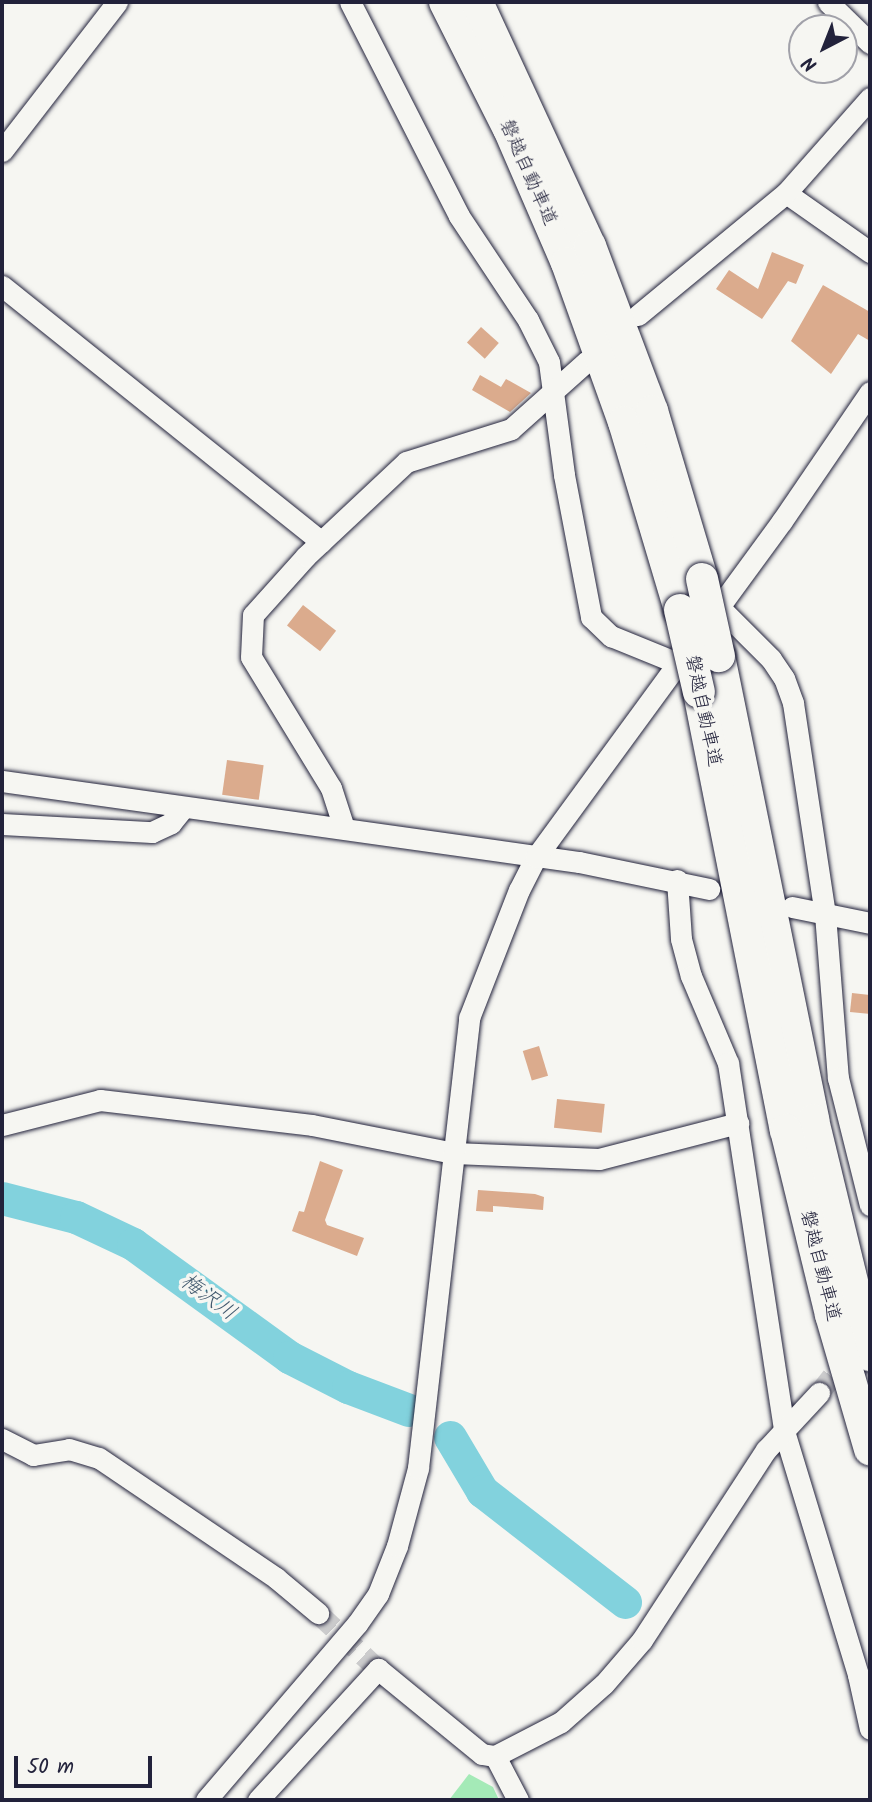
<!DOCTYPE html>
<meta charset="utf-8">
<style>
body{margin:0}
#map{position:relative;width:872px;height:1802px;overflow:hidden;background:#f6f6f2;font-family:Kalam,"Klee One",sans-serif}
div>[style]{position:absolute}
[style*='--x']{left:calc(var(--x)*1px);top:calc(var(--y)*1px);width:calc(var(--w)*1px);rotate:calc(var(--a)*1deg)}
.green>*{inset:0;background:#a4eab7}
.river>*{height:33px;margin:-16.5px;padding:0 16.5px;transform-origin:16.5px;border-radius:16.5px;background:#82d2dd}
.building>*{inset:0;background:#dbab8d;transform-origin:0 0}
.minor-tunnel>*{height:21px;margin-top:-10.5px;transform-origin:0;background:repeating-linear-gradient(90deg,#cccccd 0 21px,transparent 0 31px)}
.roads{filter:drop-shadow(0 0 2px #22223b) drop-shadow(0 0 2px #22223b)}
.minor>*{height:21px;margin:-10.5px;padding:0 10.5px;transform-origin:10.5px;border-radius:10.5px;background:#f6f6f2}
.highway>*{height:32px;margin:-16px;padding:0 16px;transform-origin:16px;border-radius:16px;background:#f6f6f2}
.bridges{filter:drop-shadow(0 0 2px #22223b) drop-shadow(0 0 2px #22223b)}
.highway-bridge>*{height:32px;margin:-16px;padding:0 16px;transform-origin:16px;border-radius:16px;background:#f6f6f2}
span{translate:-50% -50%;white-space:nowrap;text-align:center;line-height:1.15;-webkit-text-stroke:7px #f6f6f2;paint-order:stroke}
.street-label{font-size:19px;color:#22223b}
.water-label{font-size:21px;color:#3f576c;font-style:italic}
.frame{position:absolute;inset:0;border:4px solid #22223b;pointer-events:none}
.north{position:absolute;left:788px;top:14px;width:70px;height:70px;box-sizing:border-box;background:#f6f6f2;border:2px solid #a1a1a9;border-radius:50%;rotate:222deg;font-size:19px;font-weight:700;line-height:28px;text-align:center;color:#22223b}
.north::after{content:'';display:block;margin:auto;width:24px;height:32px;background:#22223b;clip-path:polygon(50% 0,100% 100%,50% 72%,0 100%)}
.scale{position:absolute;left:14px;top:1756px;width:138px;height:32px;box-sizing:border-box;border:4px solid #22223b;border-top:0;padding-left:9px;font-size:21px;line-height:24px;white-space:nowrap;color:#22223b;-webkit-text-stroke:5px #f6f6f2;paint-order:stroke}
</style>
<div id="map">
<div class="green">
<i style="clip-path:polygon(469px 1774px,493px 1787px,499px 1800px,449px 1800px)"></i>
</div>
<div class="river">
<i style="--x:2;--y:1198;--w:76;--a:14.4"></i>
<i style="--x:76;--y:1217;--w:63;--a:25.3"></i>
<i style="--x:133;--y:1244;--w:193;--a:35.9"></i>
<i style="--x:289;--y:1357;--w:66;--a:27"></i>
<i style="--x:348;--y:1387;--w:65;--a:20.7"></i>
<i style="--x:450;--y:1437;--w:63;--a:59.3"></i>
<i style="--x:482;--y:1491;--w:181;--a:37.8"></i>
</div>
<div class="building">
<i style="clip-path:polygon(772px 252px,804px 265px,796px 284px,788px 281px,762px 319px,716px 289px,729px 270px,758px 289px)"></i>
<i style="clip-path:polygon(823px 285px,870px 312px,870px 341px,858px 334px,831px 374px,791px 341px)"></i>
<i style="left:481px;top:327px;width:24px;height:21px;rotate:42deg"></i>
<i style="clip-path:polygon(480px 375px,501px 387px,506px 379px,531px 393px,510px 412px,472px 390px)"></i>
<i style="left:303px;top:605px;width:42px;height:26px;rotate:38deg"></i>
<i style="left:227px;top:760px;width:37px;height:35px;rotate:8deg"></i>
<i style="left:852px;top:993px;width:18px;height:19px;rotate:6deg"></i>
<i style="left:539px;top:1046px;width:31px;height:17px;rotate:73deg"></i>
<i style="left:557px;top:1099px;width:48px;height:29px;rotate:6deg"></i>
<i style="clip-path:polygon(320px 1161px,343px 1170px,325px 1220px,327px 1225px,364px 1238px,357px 1256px,292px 1231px,299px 1211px,304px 1212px)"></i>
<i style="clip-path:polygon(478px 1190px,535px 1194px,544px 1197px,543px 1210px,493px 1206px,493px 1212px,476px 1211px)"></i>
</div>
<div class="minor-tunnel">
<i style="--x:819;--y:1393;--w:48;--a:-51.7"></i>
<i style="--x:318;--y:1613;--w:82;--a:43"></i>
</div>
<div class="roads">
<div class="minor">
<i style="--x:350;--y:2;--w:240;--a:63"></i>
<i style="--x:459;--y:216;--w:125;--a:56.4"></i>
<i style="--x:528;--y:320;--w:47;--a:63.4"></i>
<i style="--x:549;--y:362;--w:114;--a:82.4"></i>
<i style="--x:564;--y:475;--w:145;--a:79.2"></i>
<i style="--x:591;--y:617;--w:28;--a:44"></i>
<i style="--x:611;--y:636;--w:71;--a:22.2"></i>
<i style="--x:828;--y:2;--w:59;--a:44.3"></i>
<i style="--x:2;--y:151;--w:188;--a:-52.3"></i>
<i style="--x:786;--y:193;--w:103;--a:35.1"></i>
<i style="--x:2;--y:286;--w:409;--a:38.7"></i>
<i style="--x:638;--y:315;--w:192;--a:-39.5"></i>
<i style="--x:786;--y:193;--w:127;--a:-48.5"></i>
<i style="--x:718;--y:606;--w:75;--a:45"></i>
<i style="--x:771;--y:659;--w:23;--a:56"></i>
<i style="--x:784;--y:678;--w:27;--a:70"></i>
<i style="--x:793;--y:703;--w:213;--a:81.4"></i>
<i style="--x:825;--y:914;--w:165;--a:85.5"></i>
<i style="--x:838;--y:1078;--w:131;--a:75.9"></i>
<i style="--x:2;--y:781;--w:583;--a:7.99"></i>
<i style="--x:579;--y:862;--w:133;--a:11.7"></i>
<i style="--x:2;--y:824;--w:150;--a:3.1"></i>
<i style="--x:152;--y:832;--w:21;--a:-25"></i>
<i style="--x:171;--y:823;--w:19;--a:-51"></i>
<i style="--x:344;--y:828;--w:42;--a:-108"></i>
<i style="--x:331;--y:788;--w:153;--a:-121.4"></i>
<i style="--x:251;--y:657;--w:42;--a:-87.3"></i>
<i style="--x:253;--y:615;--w:79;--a:-48.1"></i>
<i style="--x:306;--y:556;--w:137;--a:-43.2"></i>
<i style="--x:406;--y:462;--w:110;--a:-17.4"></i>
<i style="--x:511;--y:429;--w:102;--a:-41.8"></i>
<i style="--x:677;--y:880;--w:59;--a:86.1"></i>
<i style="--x:681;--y:939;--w:38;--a:75"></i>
<i style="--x:691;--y:976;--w:95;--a:67"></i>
<i style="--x:728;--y:1063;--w:372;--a:81.3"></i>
<i style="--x:784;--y:1431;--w:255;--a:73.1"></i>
<i style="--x:858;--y:1675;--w:55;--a:77.5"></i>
<i style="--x:792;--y:907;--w:80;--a:11.6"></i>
<i style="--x:2;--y:1125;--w:101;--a:-14.3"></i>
<i style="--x:100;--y:1100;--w:213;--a:6.7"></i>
<i style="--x:312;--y:1125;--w:145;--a:11.2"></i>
<i style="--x:454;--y:1153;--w:145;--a:2.4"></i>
<i style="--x:599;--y:1159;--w:144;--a:-14.5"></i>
<i style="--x:2;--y:1439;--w:35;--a:27"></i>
<i style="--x:33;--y:1455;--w:36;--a:-9"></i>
<i style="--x:69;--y:1449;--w:31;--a:17"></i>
<i style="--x:99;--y:1458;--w:214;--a:34.1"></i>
<i style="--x:276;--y:1578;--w:55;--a:39.8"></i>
<i style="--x:495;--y:1756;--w:50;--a:62.4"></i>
<i style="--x:206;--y:1800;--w:232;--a:-49.4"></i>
<i style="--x:357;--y:1624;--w:37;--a:-55"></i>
<i style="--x:378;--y:1594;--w:52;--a:-68.4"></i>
<i style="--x:397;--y:1546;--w:81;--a:-74.9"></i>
<i style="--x:418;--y:1468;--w:453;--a:-83.5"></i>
<i style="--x:469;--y:1018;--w:137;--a:-68.7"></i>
<i style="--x:519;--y:890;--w:37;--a:-63"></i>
<i style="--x:536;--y:857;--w:416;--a:-53.8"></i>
<i style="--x:782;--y:521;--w:156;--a:-55.7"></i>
<i style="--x:258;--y:1800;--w:178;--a:-47.5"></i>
<i style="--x:378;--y:1669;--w:134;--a:39.3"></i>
<i style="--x:482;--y:1754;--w:13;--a:9"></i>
<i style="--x:495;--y:1756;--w:74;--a:-27.3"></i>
<i style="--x:561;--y:1722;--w:57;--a:-41.5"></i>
<i style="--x:604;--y:1684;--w:58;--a:-49.2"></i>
<i style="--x:642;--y:1640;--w:227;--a:-56.9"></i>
<i style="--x:766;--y:1450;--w:78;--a:-47.1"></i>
</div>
<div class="highway">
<i style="--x:445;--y:2;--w:142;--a:63.3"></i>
<i style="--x:509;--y:129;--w:146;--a:66.6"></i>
<i style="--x:567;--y:263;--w:169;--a:70.3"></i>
<i style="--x:624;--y:422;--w:196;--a:73.4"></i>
<i style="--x:477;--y:2;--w:269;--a:65.2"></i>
<i style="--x:590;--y:246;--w:176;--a:69.4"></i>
<i style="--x:652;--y:411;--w:175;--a:73.4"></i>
<i style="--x:719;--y:656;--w:473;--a:78.5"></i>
<i style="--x:813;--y:1120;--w:242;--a:76.4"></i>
<i style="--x:699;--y:692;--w:447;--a:78.8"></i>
<i style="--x:786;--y:1130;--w:190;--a:76.3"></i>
<i style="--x:831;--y:1315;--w:140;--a:73.8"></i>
</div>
</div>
<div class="bridges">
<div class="highway-bridge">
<i style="--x:702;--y:579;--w:79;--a:77.6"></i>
<i style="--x:680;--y:610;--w:84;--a:77"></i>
</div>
</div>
<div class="street-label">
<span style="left:527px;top:173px;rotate:66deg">磐越自動車道</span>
<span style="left:702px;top:711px;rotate:78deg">磐越自動車道</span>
<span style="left:819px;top:1266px;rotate:76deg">磐越自動車道</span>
</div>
<div class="water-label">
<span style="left:208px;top:1298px;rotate:36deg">梅沢川</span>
</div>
<div class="frame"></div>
<div class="north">N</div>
<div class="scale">50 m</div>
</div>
